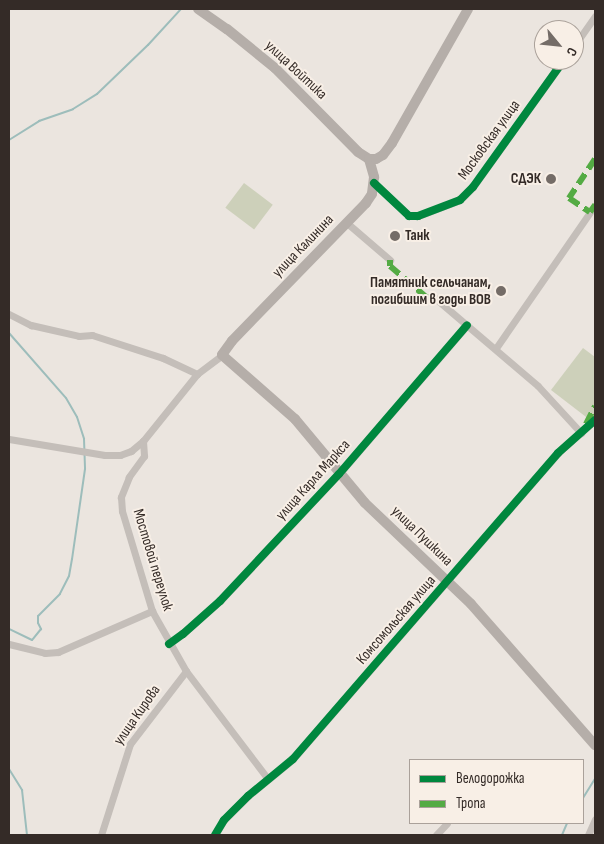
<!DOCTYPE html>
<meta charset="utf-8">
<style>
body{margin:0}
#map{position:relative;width:604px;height:844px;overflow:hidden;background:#ebe5df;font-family:"Sofia Sans Condensed",sans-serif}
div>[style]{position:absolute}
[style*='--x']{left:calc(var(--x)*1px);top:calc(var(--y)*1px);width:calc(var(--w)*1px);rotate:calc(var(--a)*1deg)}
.green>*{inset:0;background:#cdd0ba;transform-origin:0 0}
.stream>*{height:2px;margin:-1px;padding:0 1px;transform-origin:1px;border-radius:1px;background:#9dbdbb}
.street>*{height:7px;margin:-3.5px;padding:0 3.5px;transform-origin:3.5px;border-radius:3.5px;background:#c4beb9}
.secondary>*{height:10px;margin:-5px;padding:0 5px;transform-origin:5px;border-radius:5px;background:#b5aea9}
.quiet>*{height:6px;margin-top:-3px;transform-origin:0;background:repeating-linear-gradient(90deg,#54ab44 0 12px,transparent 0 18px)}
.cycleway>*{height:8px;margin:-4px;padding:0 4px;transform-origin:4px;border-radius:4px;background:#00873e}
.dots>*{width:14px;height:14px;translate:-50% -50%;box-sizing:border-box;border:2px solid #f8efe6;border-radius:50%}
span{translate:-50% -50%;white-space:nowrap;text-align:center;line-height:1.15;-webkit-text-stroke:4px #f8efe6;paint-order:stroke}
.street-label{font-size:15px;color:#342b27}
.poi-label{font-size:15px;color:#342b27;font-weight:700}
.right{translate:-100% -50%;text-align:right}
.left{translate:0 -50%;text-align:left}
.frame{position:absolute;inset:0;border:10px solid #342b27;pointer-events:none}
.legend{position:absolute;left:409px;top:759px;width:175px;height:65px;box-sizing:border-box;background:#f8efe6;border:1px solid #aaa19a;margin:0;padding:6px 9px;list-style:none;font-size:15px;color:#342b27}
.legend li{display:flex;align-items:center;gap:10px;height:25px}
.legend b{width:25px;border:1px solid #aaa19a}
.north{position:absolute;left:534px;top:20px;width:50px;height:50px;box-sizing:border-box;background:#f8efe6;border:1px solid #aaa19a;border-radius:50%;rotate:118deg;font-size:14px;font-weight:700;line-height:20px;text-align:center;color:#342b27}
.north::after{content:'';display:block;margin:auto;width:18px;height:22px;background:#746c67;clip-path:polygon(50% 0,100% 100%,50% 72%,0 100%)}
</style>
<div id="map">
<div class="green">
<i style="left:244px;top:183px;width:36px;height:31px;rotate:37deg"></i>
<i style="clip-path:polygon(583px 348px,595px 357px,595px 415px,590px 420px,551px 390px)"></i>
</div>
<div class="stream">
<i style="--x:9;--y:140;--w:36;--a:-32"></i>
<i style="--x:39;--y:121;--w:36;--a:-19"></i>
<i style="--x:73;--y:109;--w:28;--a:-32"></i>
<i style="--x:97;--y:94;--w:71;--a:-43.9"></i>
<i style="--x:148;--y:45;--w:49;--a:-47.5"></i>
<i style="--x:9;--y:333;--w:86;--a:48.8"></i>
<i style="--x:66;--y:398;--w:22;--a:60"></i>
<i style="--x:77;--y:417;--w:23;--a:72"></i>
<i style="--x:84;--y:439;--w:30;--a:88"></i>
<i style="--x:85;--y:469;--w:91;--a:98.2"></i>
<i style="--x:72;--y:559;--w:17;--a:100"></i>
<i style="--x:69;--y:576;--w:20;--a:117"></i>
<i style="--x:60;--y:594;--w:31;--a:135"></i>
<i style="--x:38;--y:616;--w:7;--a:90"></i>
<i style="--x:38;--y:623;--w:7;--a:63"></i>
<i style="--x:41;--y:629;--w:14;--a:129"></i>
<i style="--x:32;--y:640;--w:25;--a:-154"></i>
<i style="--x:9;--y:769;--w:25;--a:58"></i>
<i style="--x:22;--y:790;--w:45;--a:83.7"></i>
<i style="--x:583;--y:798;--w:22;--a:-58"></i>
<i style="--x:562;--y:835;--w:13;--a:-67"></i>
</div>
<div class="street">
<i style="--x:574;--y:46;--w:37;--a:-55"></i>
<i style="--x:374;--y:183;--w:48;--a:43.3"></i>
<i style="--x:409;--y:216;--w:9;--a:0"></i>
<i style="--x:418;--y:216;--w:45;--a:-20.9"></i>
<i style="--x:460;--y:200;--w:18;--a:-45"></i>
<i style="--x:473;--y:187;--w:156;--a:-54.4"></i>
<i style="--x:347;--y:223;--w:57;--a:40.7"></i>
<i style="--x:435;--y:298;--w:135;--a:40.5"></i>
<i style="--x:538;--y:386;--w:64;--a:47.5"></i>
<i style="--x:9;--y:314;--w:25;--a:27"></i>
<i style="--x:31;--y:325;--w:49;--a:12.9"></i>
<i style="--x:79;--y:336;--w:13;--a:-4"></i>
<i style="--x:92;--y:335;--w:75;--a:17.9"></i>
<i style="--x:163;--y:358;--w:38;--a:25"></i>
<i style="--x:496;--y:348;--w:165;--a:-55.3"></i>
<i style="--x:9;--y:439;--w:97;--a:9.5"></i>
<i style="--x:105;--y:455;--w:15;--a:0"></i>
<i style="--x:120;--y:455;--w:12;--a:-20"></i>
<i style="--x:131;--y:451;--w:16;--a:-40"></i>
<i style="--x:143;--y:441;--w:86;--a:-51.1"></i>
<i style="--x:197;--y:374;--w:31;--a:-37"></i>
<i style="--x:143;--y:441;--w:15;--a:86"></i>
<i style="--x:144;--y:456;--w:26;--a:126"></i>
<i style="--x:129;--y:477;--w:22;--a:112"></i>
<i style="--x:121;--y:497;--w:14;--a:86"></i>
<i style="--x:122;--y:511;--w:104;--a:73.3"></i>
<i style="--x:152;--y:611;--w:69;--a:60.5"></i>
<i style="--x:186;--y:671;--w:136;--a:52.8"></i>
<i style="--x:9;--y:644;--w:37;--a:14"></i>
<i style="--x:45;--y:653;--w:13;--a:-4"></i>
<i style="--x:58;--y:652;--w:103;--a:-23.6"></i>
<i style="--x:169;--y:644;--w:17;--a:-36"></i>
<i style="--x:183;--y:634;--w:50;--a:-41.7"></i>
<i style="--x:220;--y:601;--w:174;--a:-46.9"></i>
<i style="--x:339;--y:474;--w:196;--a:-49.3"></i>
<i style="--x:101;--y:835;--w:96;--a:-72.3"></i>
<i style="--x:130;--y:744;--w:92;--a:-52.5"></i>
<i style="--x:215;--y:835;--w:17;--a:-59"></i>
<i style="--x:224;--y:820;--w:34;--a:-45"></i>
<i style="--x:248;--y:796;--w:58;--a:-39.4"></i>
<i style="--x:293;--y:759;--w:405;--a:-49.1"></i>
<i style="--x:558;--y:453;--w:50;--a:-41.7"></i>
<i style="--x:436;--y:835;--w:16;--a:-47"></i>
<i style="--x:588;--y:835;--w:17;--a:-66"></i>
</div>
<div class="secondary">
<i style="--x:198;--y:9;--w:35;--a:35"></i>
<i style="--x:227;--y:29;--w:62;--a:39.1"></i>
<i style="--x:275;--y:68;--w:118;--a:45.3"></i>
<i style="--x:358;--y:152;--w:13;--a:32"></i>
<i style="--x:369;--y:159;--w:19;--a:74"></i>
<i style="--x:374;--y:177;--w:17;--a:97"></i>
<i style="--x:372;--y:194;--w:11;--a:124"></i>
<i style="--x:366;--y:203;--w:192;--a:134.2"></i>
<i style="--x:232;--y:341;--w:17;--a:126"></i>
<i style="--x:222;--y:355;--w:97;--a:41.2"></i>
<i style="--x:295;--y:419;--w:109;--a:50.2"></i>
<i style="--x:365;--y:503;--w:146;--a:43.6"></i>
<i style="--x:471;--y:604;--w:188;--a:48.7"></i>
<i style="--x:369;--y:159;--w:7;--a:0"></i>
<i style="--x:376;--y:159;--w:8;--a:-30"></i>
<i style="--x:383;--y:155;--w:15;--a:-53"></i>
<i style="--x:392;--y:143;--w:154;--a:-60.4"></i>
</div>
<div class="quiet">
<i style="--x:595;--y:159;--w:47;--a:123.7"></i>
<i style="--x:569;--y:198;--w:25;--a:34"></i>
<i style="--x:590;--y:212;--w:9;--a:-54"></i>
<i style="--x:390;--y:260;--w:6;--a:90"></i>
<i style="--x:390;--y:266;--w:48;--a:40.7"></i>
<i style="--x:426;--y:297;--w:9;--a:6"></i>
<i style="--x:586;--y:424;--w:20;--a:-63"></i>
</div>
<div class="cycleway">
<i style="--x:374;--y:183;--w:48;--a:43.3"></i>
<i style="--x:409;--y:216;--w:9;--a:0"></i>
<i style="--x:418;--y:216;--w:45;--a:-20.9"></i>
<i style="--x:460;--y:200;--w:18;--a:-45"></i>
<i style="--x:473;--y:187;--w:156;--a:-54.4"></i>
<i style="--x:169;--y:644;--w:17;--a:-36"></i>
<i style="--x:183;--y:634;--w:50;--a:-41.7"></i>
<i style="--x:220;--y:601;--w:174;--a:-46.9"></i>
<i style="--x:339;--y:474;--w:196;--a:-49.3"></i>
<i style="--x:215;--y:835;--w:17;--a:-59"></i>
<i style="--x:224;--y:820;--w:34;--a:-45"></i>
<i style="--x:248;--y:796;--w:58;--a:-39.4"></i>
<i style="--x:293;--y:759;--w:405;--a:-49.1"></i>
<i style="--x:558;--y:453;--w:50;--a:-41.7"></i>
</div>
<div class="dots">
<i style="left:551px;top:179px;background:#746c67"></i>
<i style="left:395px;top:236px;background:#746c67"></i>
<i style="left:501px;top:291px;background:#746c67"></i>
</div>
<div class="street-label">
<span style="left:296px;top:70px;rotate:43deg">улица Войтика</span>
<span style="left:489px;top:140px;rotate:-54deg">Московская улица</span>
<span style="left:303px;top:246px;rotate:-46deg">улица Калинина</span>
<span style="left:313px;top:480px;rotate:-48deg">улица Карла Маркса</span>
<span style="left:422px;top:536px;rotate:44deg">улица Пушкина</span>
<span style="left:153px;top:560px;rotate:73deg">Мостовой переулок</span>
<span style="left:396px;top:620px;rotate:-49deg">Комсомольская улица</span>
<span style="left:137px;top:715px;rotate:-55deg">улица Кирова</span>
</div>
<div class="poi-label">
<span class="right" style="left:541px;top:179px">СДЭК</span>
<span class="left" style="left:405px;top:236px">Танк</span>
<span class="right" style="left:491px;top:291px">Памятник сельчанам,<br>погибшим в годы ВОВ</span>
</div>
<div class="frame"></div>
<ul class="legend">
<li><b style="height:6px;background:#00873e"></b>Велодорожка</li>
<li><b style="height:6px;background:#54ab44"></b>Тропа</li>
</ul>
<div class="north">С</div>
</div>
